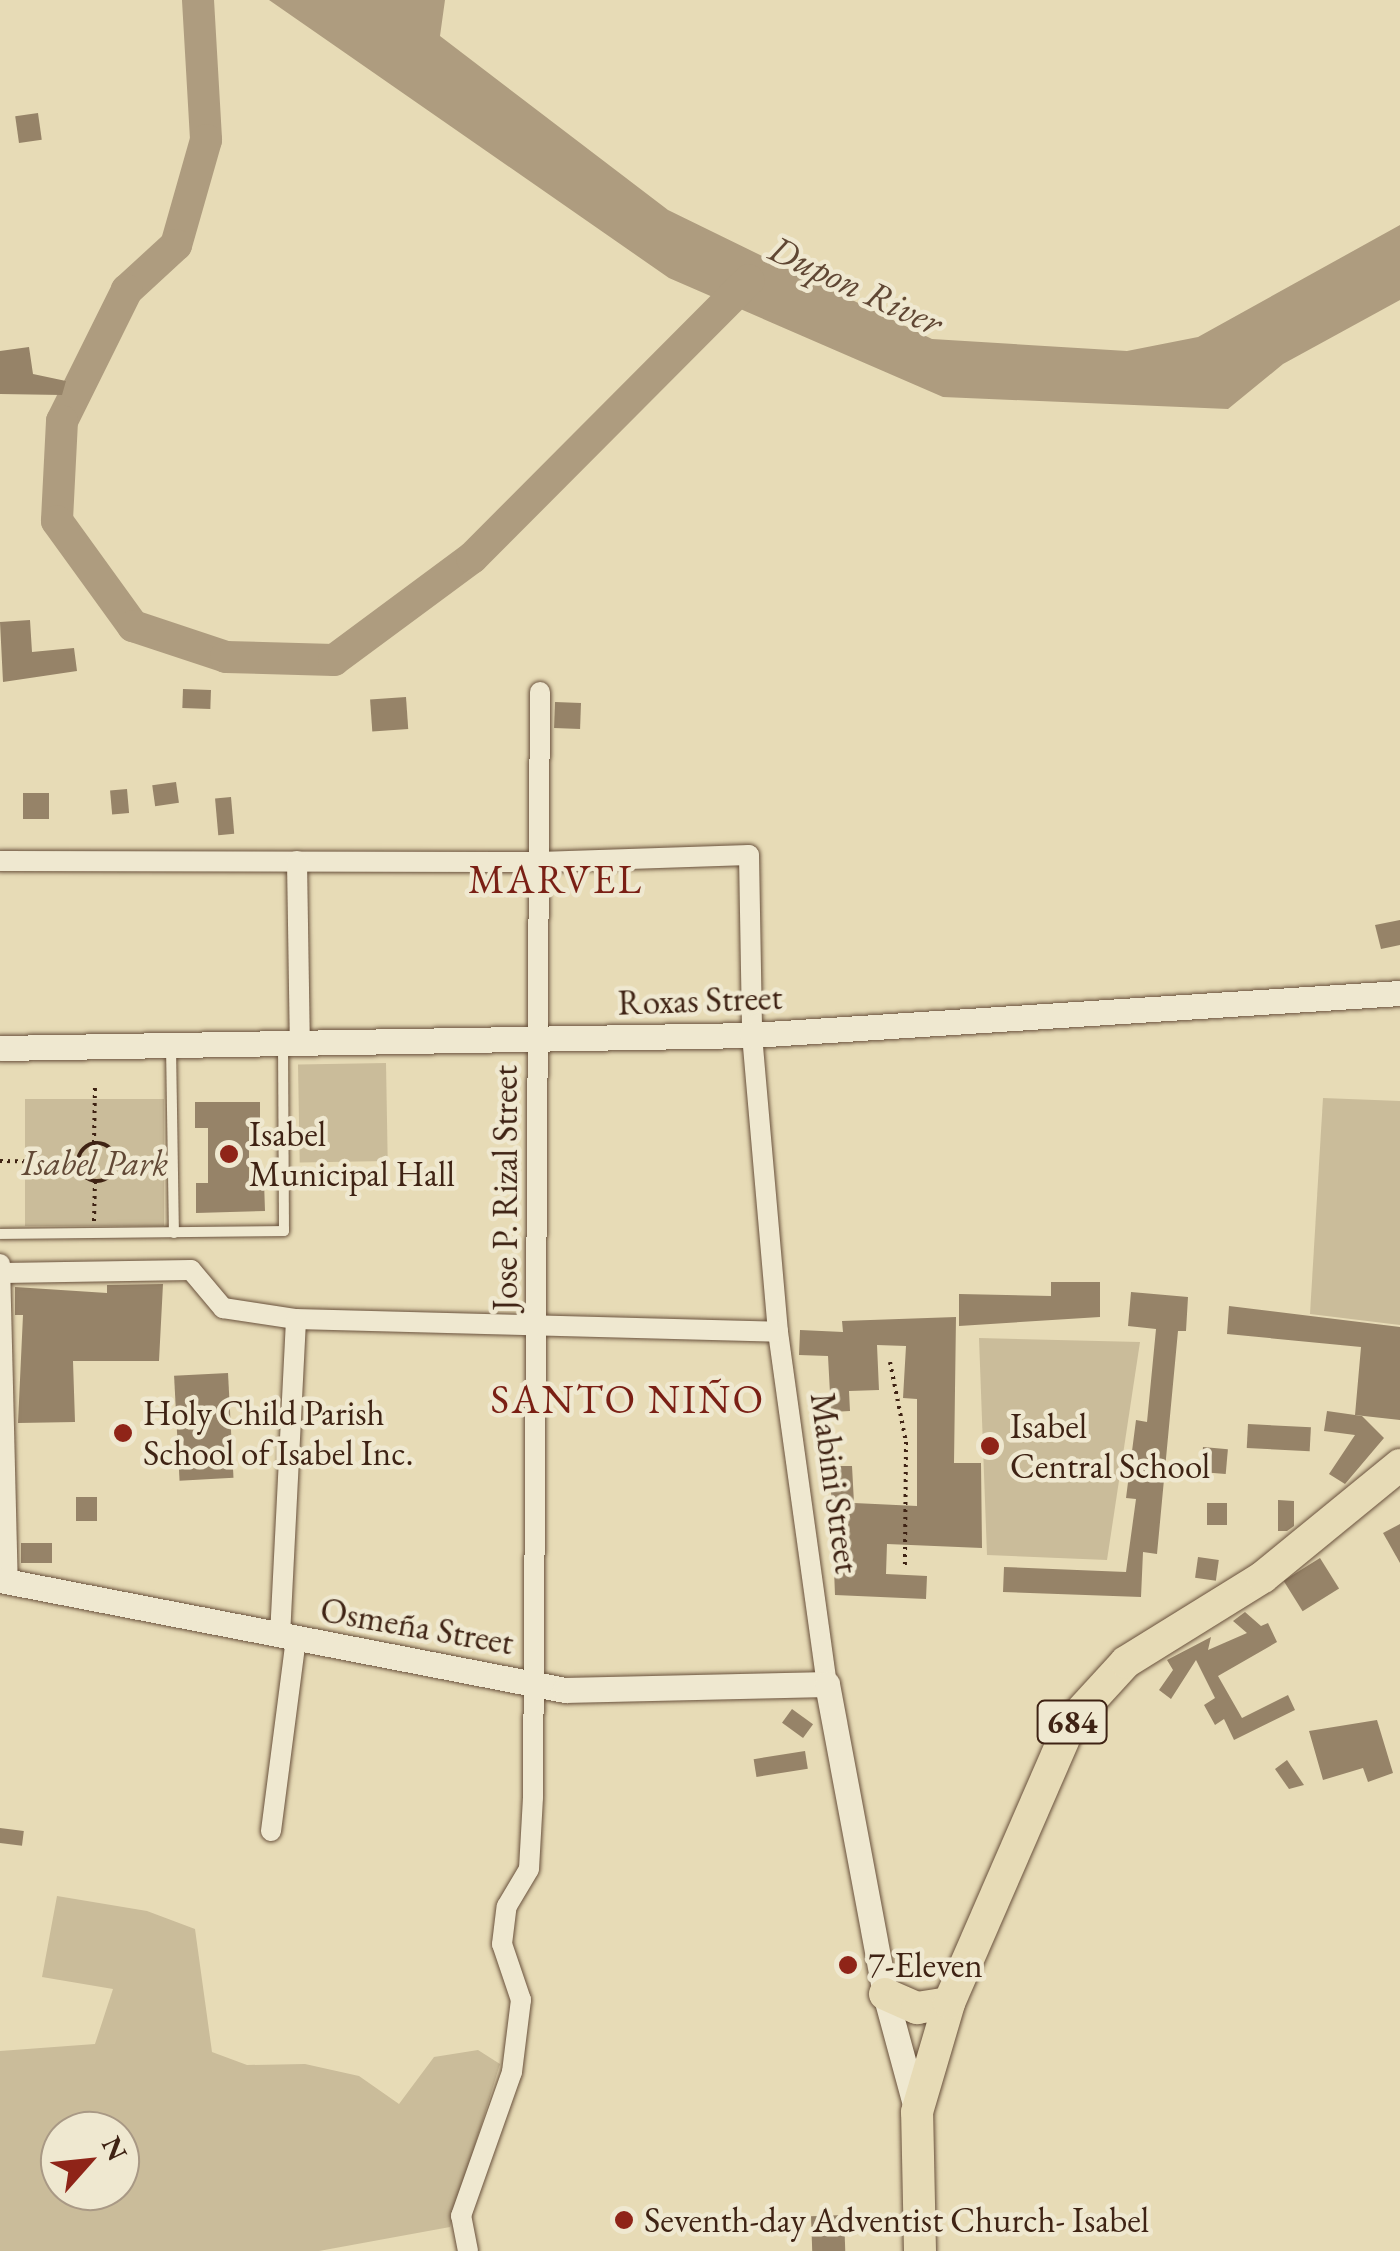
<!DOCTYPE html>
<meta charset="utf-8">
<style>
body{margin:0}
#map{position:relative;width:1400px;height:2251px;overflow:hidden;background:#e7dbb6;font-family:"EB Garamond",serif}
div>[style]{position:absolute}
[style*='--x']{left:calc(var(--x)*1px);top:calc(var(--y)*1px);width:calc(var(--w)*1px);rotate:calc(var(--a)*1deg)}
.green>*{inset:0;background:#cabc9a;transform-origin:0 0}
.water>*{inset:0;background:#ae9c7f}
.river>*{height:32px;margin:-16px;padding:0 16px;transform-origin:16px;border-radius:16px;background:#ae9c7f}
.building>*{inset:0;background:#968368;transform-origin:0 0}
.path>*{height:4px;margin-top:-2px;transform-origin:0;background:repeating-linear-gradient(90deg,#3f2314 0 2.5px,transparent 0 7.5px)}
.path>.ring{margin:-2px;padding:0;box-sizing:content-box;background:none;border:4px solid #3f2314;border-radius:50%}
.roads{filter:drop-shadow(0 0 2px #69513c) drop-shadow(0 0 2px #69513c)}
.service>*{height:10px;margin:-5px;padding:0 5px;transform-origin:5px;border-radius:5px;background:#efe8d0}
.minor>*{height:20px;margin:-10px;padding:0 10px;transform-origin:10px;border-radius:10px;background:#efe8d0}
.tertiary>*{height:25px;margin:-12.5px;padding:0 12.5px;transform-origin:12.5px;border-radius:12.5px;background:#efe8d0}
.trunk>*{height:32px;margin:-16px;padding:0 16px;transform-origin:16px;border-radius:16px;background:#e7dbb6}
.dots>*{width:28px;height:28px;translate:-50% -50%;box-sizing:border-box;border:5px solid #efe8d0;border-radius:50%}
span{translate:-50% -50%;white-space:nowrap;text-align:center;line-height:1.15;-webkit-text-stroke:9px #efe8d0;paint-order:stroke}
.shield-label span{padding:2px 8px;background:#efe8d0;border:2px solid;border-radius:8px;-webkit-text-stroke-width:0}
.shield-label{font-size:32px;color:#3f2314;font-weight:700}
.street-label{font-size:35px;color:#3f2314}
.poi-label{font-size:35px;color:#3f2314}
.left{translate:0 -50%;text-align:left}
.park-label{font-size:35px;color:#624936;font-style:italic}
.water-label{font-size:38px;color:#604734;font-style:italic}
.quarter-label{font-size:40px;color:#7a1f14;letter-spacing:2.5px}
.north{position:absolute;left:40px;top:2111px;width:100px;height:100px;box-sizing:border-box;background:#efe8d0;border:2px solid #a99985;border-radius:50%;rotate:63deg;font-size:28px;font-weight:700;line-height:40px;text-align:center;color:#3f2314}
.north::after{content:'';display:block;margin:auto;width:35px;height:45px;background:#8f2418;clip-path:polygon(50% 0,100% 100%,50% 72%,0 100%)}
</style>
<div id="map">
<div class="green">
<i style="left:386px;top:1063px;width:98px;height:88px;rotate:89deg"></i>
<i style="clip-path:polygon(1323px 1098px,1400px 1101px,1400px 1325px,1310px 1314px)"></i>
<i style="left:25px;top:1099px;width:139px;height:127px"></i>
<i style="clip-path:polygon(979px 1338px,1140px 1342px,1107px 1560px,987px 1555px)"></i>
<i style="clip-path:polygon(evenodd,57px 1896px,147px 1911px,195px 1929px,212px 2052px,247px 2065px,305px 2064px,359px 2076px,399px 2104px,434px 2057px,478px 2050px,500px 2064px,450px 2227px,319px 2251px,0 2251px,0 2051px,95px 2044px,113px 1989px,42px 1977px,57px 1896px,60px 2131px,120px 2131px,120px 2191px,60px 2191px,60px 2131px)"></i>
</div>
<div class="water">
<i style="clip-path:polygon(269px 0,445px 0,440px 36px,668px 210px,932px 339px,1127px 351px,1198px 337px,1400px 225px,1400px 300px,1283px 364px,1228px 409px,943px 397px,669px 278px)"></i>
</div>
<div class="river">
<i style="--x:198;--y:0;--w:140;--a:86.7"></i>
<i style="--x:206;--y:140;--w:109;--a:105.9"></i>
<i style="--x:176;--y:245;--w:67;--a:137.4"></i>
<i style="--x:127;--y:290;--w:146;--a:116.4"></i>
<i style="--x:62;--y:421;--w:100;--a:92.9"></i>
<i style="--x:57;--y:521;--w:130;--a:54.1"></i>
<i style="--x:133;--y:626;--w:98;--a:18.4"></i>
<i style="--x:226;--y:657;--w:108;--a:1.6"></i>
<i style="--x:334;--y:660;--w:172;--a:-36.5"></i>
<i style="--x:472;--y:558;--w:392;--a:-45.1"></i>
</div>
<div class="building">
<i style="left:38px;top:113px;width:27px;height:23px;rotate:82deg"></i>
<i style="clip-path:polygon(29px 347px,33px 374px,66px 381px,62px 395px,0 394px,0 351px)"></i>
<i style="clip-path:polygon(30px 620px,32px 652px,74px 648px,77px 671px,3px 682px,0 622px)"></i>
<i style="left:183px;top:689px;width:28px;height:19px;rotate:2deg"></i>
<i style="left:406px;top:697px;width:32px;height:36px;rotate:86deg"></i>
<i style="left:555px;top:702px;width:26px;height:26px;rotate:2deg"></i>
<i style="left:176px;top:782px;width:21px;height:24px;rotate:82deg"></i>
<i style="left:127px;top:789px;width:24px;height:17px;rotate:85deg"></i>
<i style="left:23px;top:793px;width:26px;height:26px"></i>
<i style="left:231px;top:797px;width:37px;height:16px;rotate:85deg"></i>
<i style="clip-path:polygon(1400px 920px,1400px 945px,1381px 949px,1375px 925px)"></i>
<i style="clip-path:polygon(195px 1102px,260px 1102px,260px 1128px,249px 1128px,249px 1181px,264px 1181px,265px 1211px,196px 1213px,196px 1183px,208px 1183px,208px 1128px,195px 1128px)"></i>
<i style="clip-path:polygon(1051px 1282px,1100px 1282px,1100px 1317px,959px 1326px,959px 1294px,1051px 1296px)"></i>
<i style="clip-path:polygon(163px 1284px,159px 1361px,73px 1361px,75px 1422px,18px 1423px,23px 1315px,15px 1315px,15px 1287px,107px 1293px,107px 1285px)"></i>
<i style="clip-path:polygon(1131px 1292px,1188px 1297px,1186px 1331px,1178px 1331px,1157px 1554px,1143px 1552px,1141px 1597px,1003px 1592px,1004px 1567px,1126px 1572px,1136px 1499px,1126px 1498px,1136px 1420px,1147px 1422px,1156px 1329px,1128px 1326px)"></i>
<i style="clip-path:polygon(1229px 1306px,1400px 1327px,1400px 1420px,1355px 1415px,1361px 1347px,1227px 1334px)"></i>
<i style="clip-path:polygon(956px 1317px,954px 1463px,981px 1463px,982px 1548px,887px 1544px,886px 1574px,927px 1576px,926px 1599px,835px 1595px,830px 1466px,852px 1466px,854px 1503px,917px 1506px,917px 1399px,903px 1398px,906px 1346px,877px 1345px,879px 1390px,849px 1391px,850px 1411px,831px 1412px,828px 1356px,799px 1355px,800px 1330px,843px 1332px,842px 1321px)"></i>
<i style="left:228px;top:1373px;width:105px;height:54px;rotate:87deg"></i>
<i style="clip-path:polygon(1327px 1411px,1362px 1416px,1384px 1438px,1345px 1484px,1329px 1474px,1355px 1435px,1324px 1431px)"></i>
<i style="left:1248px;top:1424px;width:63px;height:24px;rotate:3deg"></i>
<i style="left:1203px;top:1447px;width:25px;height:25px;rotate:5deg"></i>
<i style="left:76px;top:1497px;width:21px;height:24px"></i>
<i style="clip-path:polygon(1278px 1500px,1294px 1501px,1294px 1526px,1287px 1531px,1278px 1531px)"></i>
<i style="left:1207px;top:1503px;width:20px;height:22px"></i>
<i style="clip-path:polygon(1400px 1524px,1400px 1563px,1383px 1533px)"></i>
<i style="left:21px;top:1543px;width:31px;height:20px"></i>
<i style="left:1198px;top:1557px;width:21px;height:21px;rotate:8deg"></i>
<i style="left:1320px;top:1558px;width:36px;height:43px;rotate:58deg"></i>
<i style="clip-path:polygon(1245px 1612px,1261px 1626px,1268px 1623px,1277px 1642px,1218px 1676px,1242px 1718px,1288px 1695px,1295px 1710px,1234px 1740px,1224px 1719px,1215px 1725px,1204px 1705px,1215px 1698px,1196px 1660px,1171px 1699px,1159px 1690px,1173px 1670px,1167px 1660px,1211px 1637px,1208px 1650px,1247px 1633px,1233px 1621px)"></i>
<i style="left:792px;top:1709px;width:26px;height:17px;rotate:36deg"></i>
<i style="clip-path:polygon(1377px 1720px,1393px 1773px,1368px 1782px,1363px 1768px,1323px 1780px,1309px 1731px)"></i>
<i style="left:805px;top:1751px;width:18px;height:52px;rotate:81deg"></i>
<i style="clip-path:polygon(1287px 1760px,1304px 1785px,1289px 1789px,1275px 1769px)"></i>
<i style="left:0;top:1828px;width:24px;height:15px;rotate:7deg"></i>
<i style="left:844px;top:2215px;width:36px;height:33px;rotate:88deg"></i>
</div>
<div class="path">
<i class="ring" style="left:78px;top:1143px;width:34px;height:34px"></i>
<i style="--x:94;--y:1143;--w:57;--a:-89"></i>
<i style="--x:0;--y:1161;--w:77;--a:0.7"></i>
<i style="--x:116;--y:1164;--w:45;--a:0"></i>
<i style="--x:94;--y:1221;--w:40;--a:-88.6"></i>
<i style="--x:890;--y:1362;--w:82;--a:78.7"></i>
<i style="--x:906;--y:1442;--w:126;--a:90.5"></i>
</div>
<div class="roads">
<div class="service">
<i style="--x:171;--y:1046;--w:187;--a:89.1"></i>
<i style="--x:0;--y:1234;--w:284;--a:-0.6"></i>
<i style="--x:284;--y:1231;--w:188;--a:-90.3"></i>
</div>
<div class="minor">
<i style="--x:0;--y:861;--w:539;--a:0.11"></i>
<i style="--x:539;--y:862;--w:210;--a:-1.9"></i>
<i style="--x:749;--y:855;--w:180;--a:89"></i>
<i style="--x:752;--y:1035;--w:298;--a:85"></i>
<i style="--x:778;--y:1332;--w:355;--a:82.1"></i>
<i style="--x:297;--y:861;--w:182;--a:89.1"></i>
<i style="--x:0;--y:1264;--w:318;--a:88.6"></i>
<i style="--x:3;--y:1273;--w:188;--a:-0.9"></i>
<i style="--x:191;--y:1270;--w:50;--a:49.9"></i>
<i style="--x:223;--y:1308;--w:74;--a:8.6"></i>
<i style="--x:296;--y:1319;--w:482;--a:1.5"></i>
<i style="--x:280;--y:1636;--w:317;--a:-87.1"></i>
<i style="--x:271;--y:1831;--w:194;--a:-82.6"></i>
<i style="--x:468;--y:2251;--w:36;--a:-101"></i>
<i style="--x:461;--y:2216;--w:153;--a:-70.5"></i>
<i style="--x:512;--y:2072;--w:73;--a:-82.9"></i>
<i style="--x:521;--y:2000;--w:59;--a:-108.7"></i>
<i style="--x:502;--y:1944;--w:38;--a:-83"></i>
<i style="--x:507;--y:1906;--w:43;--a:-59.3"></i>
<i style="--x:529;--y:1869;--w:72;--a:-86.8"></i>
<i style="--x:533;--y:1797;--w:1105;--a:-89.64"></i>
</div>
<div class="tertiary">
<i style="--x:0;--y:1048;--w:752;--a:-0.99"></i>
<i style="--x:752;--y:1035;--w:649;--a:-3.71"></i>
<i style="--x:0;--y:1580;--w:576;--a:11.02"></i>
<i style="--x:565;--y:1690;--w:262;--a:-1.3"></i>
<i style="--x:827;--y:1684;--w:315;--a:79.4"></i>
<i style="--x:885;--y:1994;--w:122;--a:74.8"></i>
</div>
<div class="trunk">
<i style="--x:885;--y:1994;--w:35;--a:24"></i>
<i style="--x:917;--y:2008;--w:32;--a:-9"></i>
<i style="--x:920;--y:2251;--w:139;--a:-91.2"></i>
<i style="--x:917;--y:2112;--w:114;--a:-73.6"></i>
<i style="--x:949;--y:2003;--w:306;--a:-66.5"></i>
<i style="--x:1071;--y:1722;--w:81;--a:-47.5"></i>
<i style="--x:1126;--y:1662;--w:161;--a:-31.8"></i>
<i style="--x:1263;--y:1577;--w:177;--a:-39.3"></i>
</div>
</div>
<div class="dots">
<i style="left:229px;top:1154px;background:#8f2418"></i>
<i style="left:123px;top:1433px;background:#8f2418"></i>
<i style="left:990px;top:1446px;background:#8f2418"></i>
<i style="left:848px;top:1965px;background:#8f2418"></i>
<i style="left:624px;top:2220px;background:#8f2418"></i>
</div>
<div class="shield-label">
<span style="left:1072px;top:1722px">684</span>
</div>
<div class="street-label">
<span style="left:700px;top:1000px;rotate:-2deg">Roxas Street</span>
<span style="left:505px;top:1188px;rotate:-90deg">Jose P. Rizal Street</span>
<span style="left:835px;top:1483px;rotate:82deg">Mabini Street</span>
<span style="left:417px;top:1626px;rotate:10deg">Osmeña Street</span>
</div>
<div class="poi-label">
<span class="left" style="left:249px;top:1154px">Isabel<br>Municipal Hall</span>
<span class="left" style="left:143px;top:1433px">Holy Child Parish<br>School of Isabel Inc.</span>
<span class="left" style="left:1010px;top:1446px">Isabel<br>Central School</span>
<span class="left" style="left:868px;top:1965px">7-Eleven</span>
<span class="left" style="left:644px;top:2220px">Seventh-day Adventist Church- Isabel</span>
</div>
<div class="park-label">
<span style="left:95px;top:1163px">Isabel Park</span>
</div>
<div class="water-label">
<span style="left:856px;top:285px;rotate:25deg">Dupon River</span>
</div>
<div class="quarter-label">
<span style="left:556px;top:879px">MARVEL</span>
<span style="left:628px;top:1399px">SANTO NIÑO</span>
</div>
<div class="north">N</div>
</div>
